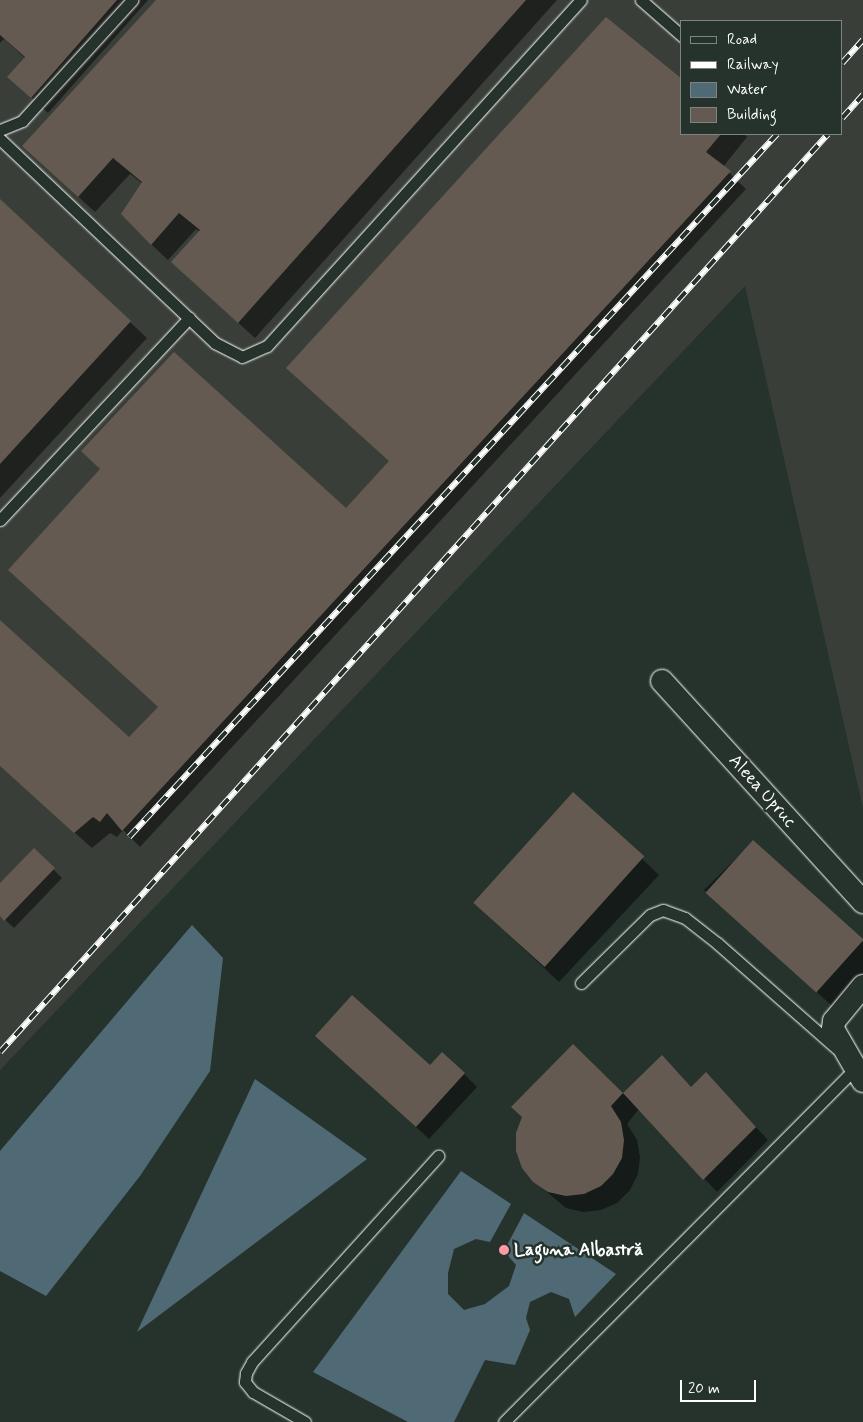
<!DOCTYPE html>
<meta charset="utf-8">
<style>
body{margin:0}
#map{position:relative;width:863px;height:1422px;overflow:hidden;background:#26332d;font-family:Mynerve,sans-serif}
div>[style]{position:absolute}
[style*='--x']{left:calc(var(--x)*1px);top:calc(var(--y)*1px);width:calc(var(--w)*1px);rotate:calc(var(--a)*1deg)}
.built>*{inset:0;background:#393f38}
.water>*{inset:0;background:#506a75}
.shadow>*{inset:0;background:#0007}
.building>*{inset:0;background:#655a51;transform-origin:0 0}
.roads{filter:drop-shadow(0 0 1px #fff) drop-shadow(0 0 1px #fff)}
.service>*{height:11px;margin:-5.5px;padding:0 5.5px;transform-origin:5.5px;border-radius:5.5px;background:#26332d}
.minor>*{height:22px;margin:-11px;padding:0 11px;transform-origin:11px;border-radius:11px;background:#26332d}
.rail>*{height:5.5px;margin-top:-2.75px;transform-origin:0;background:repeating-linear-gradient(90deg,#26332d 0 11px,#fff 0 22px);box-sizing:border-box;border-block:1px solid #fff}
.dots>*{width:14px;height:14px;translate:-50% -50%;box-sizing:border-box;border:2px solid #26332d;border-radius:50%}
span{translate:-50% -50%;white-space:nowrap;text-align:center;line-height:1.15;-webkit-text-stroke:5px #26332d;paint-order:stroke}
.street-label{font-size:18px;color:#fff}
.poi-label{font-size:18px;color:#fff;font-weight:700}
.left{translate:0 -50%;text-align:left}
.legend{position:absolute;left:680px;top:20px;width:162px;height:115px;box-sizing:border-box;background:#26332d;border:1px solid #7d8581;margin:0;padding:6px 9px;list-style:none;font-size:15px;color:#fff}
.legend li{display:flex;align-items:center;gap:10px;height:25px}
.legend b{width:25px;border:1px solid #7d8581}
.scale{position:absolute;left:680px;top:1380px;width:76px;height:22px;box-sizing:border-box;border:2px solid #fff;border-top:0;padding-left:6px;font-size:15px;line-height:18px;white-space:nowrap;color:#fff;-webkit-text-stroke:4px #26332d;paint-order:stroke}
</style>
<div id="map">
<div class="built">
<i style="clip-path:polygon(evenodd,0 0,863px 0,863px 808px,745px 286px,0 1070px,0 0,682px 21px,842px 21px,842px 134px,682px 134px,682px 21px)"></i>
</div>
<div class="water">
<i style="clip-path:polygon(192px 925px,223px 958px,210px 1071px,140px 1176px,46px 1296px,0 1271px,0 1151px)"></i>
<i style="clip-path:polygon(255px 1079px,367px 1159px,137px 1332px)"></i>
<i style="clip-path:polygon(461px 1171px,511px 1204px,490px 1242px,476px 1239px,454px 1249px,448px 1273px,448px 1294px,464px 1310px,485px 1304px,509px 1286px,516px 1265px,504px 1251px,524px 1213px,616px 1274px,575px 1317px,569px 1299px,551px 1292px,530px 1302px,526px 1318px,530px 1330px,515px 1365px,485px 1360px,454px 1422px,408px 1422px,313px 1372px)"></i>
</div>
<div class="shadow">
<i style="clip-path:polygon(0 0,148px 0,48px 113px,9px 77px,25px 58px,4px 39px,0 43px)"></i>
<i style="clip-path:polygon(158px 0,557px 0,255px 338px,189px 278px,200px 232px,196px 229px,168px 260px,151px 244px,143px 184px,130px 174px,95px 212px,40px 162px)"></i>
<i style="clip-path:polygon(682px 134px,744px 134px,747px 137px,723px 167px,746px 189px,140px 847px,123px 830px,117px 837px,110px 833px,92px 848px,0 766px,0 622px,129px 739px,159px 708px,26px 586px,346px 510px)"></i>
<i style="clip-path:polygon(0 201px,147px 338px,0 498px)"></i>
<i style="clip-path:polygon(573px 793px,659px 875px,559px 982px,490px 917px)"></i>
<i style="clip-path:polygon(753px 842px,863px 942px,863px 990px,841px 1014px,704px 890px)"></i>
<i style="clip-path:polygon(34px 850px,62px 878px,14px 928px,0 915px,0 885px)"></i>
<i style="clip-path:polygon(328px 1046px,464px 1074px,477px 1087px,429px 1139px)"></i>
<i style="clip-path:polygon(573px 1046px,623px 1094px,662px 1057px,691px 1088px,718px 1086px,768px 1140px,717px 1192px,639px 1109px,627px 1124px,637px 1140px,640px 1157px,638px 1174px,630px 1190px,617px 1203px,601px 1210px,583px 1212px,566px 1208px,534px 1181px)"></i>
</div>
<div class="building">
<i style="clip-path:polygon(0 0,117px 0,31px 98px,7px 77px,25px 57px,0 35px)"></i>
<i style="clip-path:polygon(156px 0,526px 0,238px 323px,171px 262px,200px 230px,179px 213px,151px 245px,121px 214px,142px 182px,113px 158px,78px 197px,22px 146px)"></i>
<i style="clip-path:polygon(606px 17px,682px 79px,682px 134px,721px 134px,706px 152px,731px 171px,122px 831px,107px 813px,100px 822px,93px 817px,74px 833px,0 766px,0 620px,129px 737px,158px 707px,8px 570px,100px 469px,81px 451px,174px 352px,346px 508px,389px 461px,286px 368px)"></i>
<i style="clip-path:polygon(0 199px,131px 321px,0 464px)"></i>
<i style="left:573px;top:792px;width:96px;height:149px;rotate:42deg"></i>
<i style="left:753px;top:840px;width:149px;height:71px;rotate:42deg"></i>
<i style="clip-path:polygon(34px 848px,55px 868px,4px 921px,0 916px,0 883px)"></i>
<i style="clip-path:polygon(352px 995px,430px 1065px,442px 1052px,465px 1073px,416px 1127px,315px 1036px)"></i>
<i style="clip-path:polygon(573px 1044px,623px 1093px,611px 1106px,621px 1122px,624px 1140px,622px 1158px,613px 1174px,601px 1186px,584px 1194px,566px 1196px,548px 1192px,533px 1182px,522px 1168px,516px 1151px,516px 1133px,522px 1117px,511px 1107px)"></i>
<i style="clip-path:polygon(662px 1055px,691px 1087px,706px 1072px,756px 1127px,703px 1180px,623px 1093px)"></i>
</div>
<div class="roads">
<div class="service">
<i style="--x:641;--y:0;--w:55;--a:41.3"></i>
<i style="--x:0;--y:130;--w:24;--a:-22"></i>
<i style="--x:22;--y:121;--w:164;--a:-47.7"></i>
<i style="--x:0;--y:139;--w:296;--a:43.5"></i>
<i style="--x:215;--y:343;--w:30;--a:27"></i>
<i style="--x:242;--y:357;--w:27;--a:-24"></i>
<i style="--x:267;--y:346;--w:467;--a:-47.8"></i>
<i style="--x:0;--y:520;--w:277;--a:-46.9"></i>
<i style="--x:581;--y:983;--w:97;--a:-44.6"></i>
<i style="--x:650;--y:915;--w:14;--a:-21"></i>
<i style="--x:663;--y:910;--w:23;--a:20"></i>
<i style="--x:685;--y:918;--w:41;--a:38"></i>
<i style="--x:717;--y:943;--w:159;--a:41.4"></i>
<i style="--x:305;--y:1422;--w:60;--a:-150"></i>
<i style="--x:253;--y:1392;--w:13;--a:-129"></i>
<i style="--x:245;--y:1382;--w:9;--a:-84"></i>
<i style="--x:246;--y:1373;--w:13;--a:-61"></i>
<i style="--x:252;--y:1362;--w:278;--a:-47.9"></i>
<i style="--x:504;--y:1422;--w:499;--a:-45.2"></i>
</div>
<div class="minor">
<i style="--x:662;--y:681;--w:299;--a:47.7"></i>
<i style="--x:863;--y:986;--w:45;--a:129.6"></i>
<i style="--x:834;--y:1021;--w:8;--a:97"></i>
<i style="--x:833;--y:1029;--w:60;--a:60"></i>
</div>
</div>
<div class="rail">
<i style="--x:842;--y:63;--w:31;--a:-48"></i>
<i style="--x:842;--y:118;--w:31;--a:-48"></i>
<i style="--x:129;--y:837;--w:956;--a:-47.33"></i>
<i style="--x:0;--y:1052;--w:1236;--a:-47.95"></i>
</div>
<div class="dots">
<i style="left:504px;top:1250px;background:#ff9aa2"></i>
</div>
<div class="street-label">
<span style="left:762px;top:791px;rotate:48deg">Aleea Upruc</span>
</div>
<div class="poi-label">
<span class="left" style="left:514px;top:1250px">Laguna Albastră</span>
</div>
<ul class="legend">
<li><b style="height:6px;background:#26332d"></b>Road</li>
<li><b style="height:6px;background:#fff"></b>Railway</li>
<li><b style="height:14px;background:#506a75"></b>Water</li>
<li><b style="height:14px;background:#655a51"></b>Building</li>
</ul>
<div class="scale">20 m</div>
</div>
